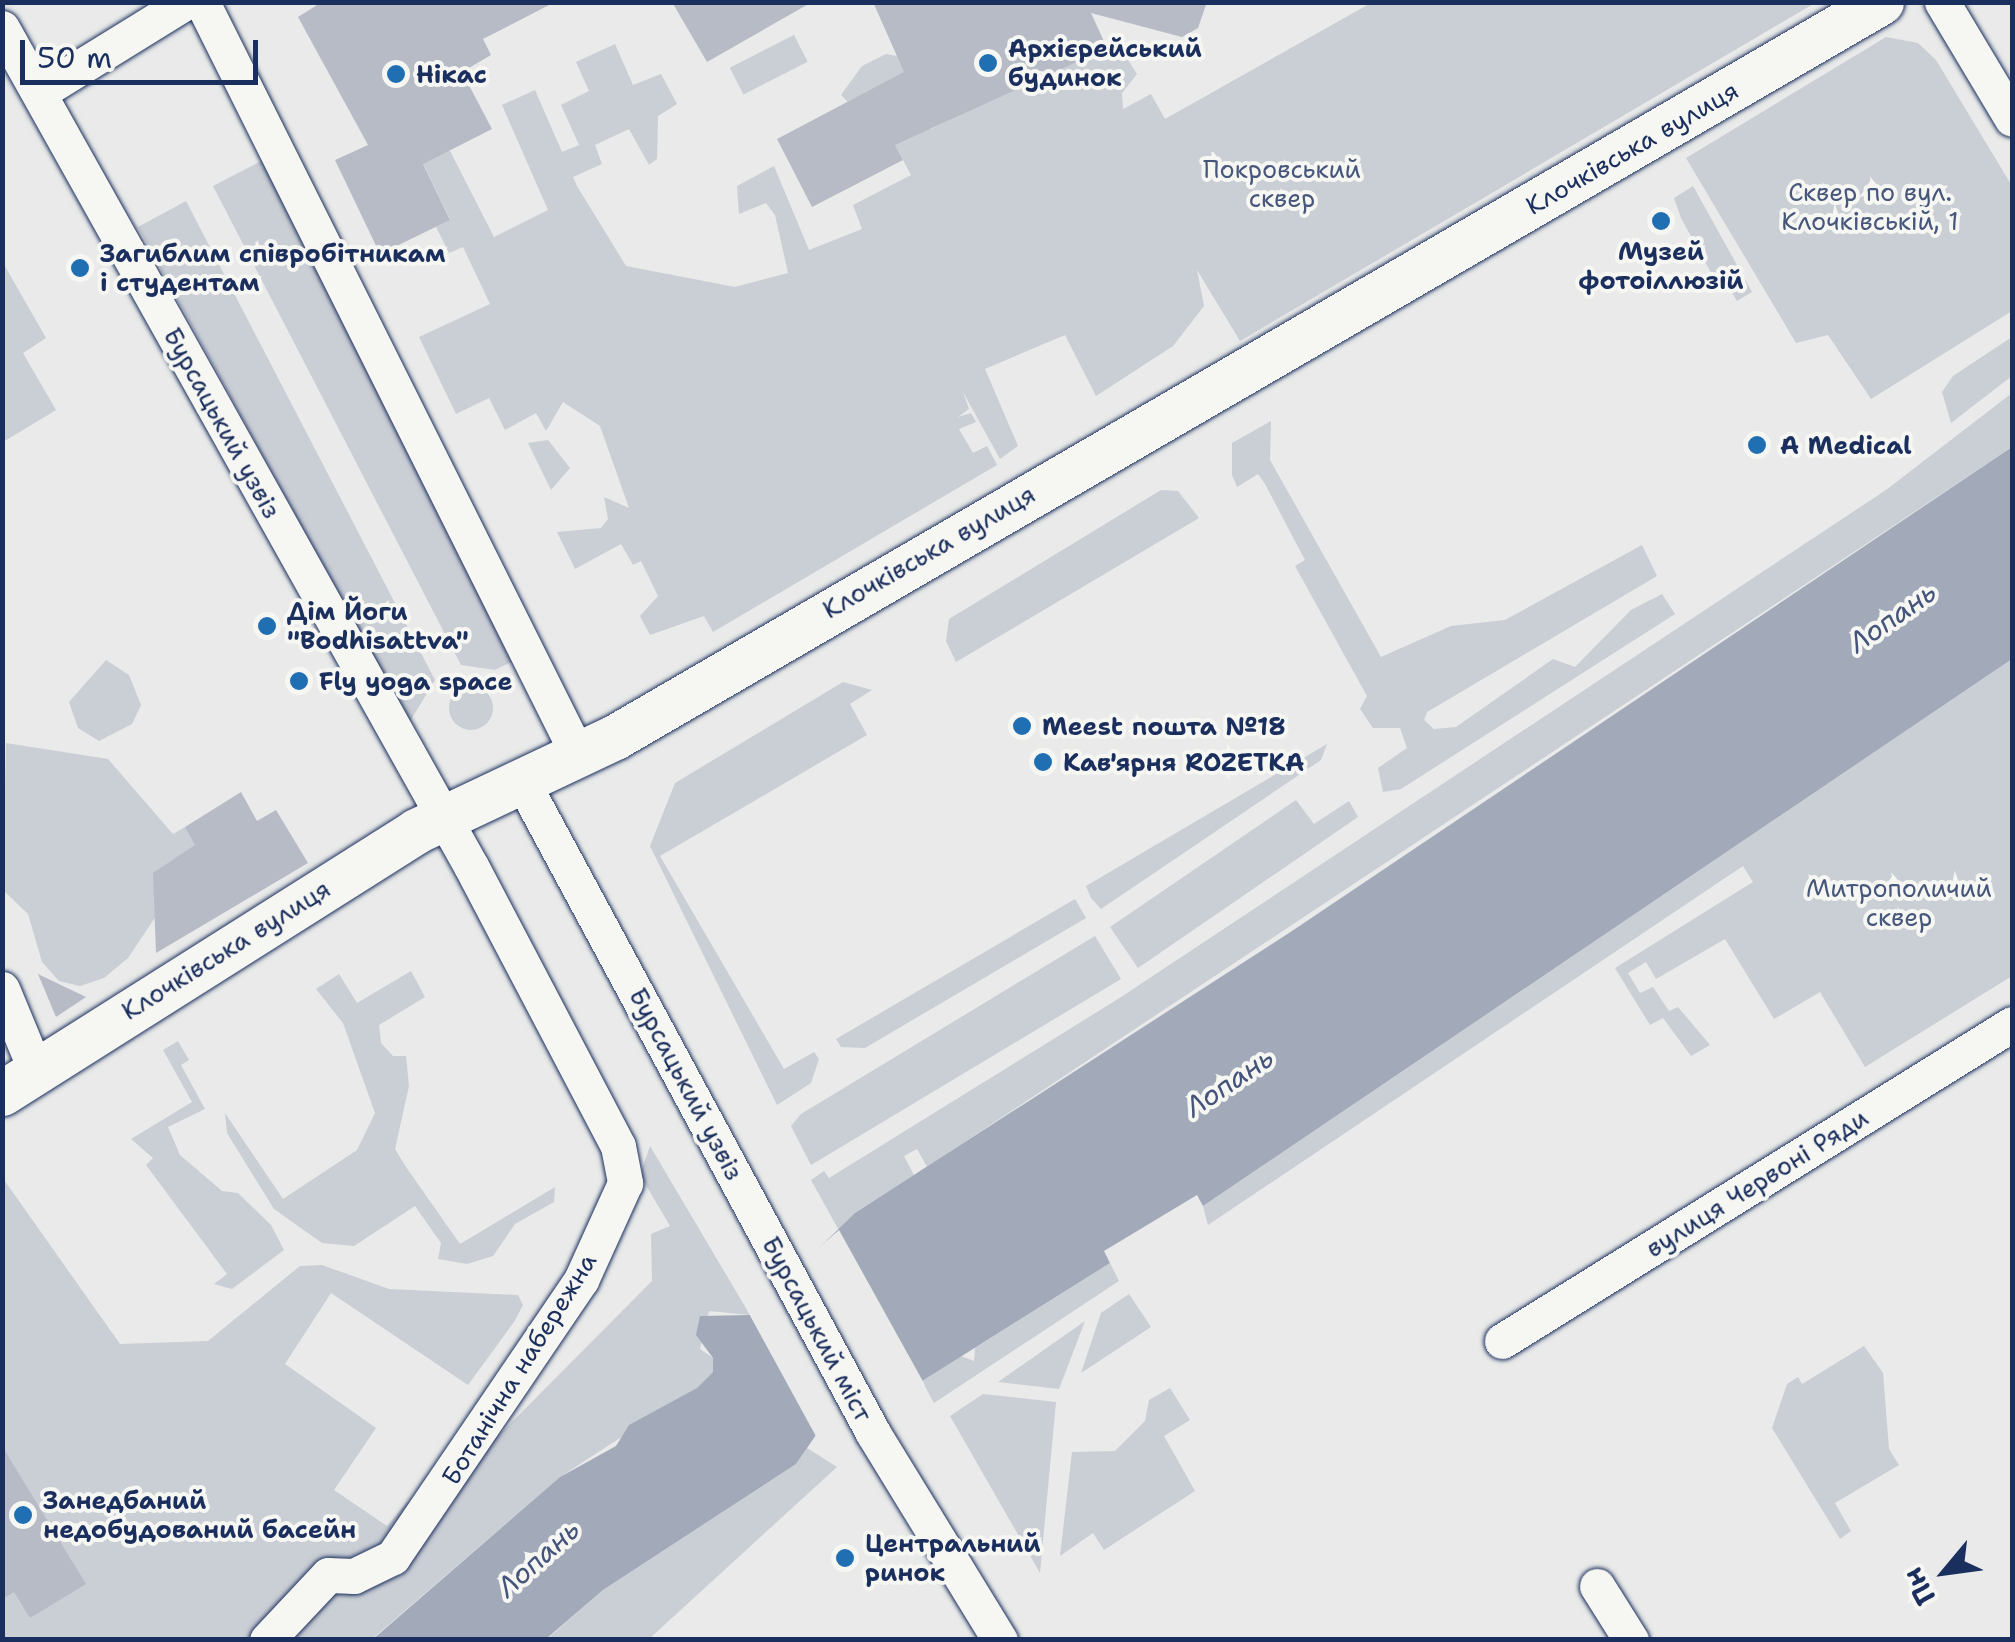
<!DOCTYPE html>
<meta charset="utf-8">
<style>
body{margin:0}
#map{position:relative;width:2015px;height:1642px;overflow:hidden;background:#e9eae9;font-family:"Shantell Sans",sans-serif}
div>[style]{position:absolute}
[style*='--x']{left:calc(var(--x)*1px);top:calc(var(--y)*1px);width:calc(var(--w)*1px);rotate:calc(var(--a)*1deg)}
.green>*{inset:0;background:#caced5;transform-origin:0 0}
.round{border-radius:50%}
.water>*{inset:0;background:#a2aaba}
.pier>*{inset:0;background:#e9eae9}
.building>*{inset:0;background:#b6bbc6}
.roads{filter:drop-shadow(0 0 2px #1b2f5e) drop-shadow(0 0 2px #1b2f5e)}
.minor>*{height:35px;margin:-17.5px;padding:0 17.5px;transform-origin:17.5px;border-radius:17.5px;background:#f6f6f2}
.major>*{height:45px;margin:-22.5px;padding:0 22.5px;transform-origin:22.5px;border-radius:22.5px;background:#f6f6f2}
.dots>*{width:28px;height:28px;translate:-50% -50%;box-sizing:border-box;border:5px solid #f6f6f2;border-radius:50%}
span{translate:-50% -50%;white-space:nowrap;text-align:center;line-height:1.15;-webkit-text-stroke:8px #f6f6f2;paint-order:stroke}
.poi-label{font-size:25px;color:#1b2f5e;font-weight:700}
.left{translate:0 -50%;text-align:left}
.street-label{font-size:25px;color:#1b2f5e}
.park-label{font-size:25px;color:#47577c}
.water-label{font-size:28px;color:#44547a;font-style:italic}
.frame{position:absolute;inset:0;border:5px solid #1b2f5e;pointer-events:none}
.north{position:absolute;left:1895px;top:1522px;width:100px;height:100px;-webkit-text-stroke:8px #f6f6f2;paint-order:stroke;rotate:241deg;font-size:28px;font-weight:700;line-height:40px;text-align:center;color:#1b2f5e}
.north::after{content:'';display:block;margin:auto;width:35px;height:45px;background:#1b2f5e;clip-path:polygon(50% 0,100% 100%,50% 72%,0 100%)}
.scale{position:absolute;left:20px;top:40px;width:238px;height:45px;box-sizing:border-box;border:5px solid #1b2f5e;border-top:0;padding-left:12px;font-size:30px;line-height:35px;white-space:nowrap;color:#1b2f5e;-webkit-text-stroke:8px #f6f6f2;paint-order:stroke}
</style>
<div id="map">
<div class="green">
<i style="clip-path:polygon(1371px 3px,1815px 3px,1240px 341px,1197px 270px,1204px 306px,1173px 346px,1096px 396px,1065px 335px,985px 369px,1018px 446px,1000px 459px,963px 392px,969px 409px,958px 417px,971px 413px,976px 422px,959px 429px,973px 453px,987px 446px,997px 465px,713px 632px,704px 616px,650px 635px,640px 616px,658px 596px,641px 561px,633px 565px,621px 544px,575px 569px,557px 532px,601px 528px,608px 519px,604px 497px,629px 508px,600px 426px,563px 402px,546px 431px,536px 413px,505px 430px,489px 398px,456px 414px,419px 337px,490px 304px,463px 247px,449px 253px,436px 227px,450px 219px,400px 116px,426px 104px,494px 237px,548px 210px,502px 105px,535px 90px,562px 152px,579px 145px,561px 105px,589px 91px,576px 62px,615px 44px,633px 85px,661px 74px,677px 104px,658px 116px,657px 159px,649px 165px,629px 129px,595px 145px,602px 164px,573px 177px,577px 186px,626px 266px,735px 287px,788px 273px,775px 215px,766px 203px,739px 214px,737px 186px,774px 166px,809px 250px,862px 229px,853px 205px,911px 175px,867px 92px,848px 102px,841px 95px,862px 66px,886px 54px,897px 56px,931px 129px,1115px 40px,1137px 74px,1122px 93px,1123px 109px,1151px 94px,1165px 119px)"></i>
<i style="left:794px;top:35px;width:30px;height:72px;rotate:63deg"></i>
<i style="clip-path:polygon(1886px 37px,1918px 43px,1936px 60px,2012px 186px,2012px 311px,1871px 399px,1828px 335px,1796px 343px,1686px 158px)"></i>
<i style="clip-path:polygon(265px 159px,513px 661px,495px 670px,461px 665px,213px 186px)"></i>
<i style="clip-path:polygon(1693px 186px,1752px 292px,1737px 301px,1728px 286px,1720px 289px,1681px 218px,1674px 198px)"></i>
<i style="clip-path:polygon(186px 201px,435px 680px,409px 723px,138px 227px)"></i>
<i style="clip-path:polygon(2px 261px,46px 338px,23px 353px,56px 410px,3px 442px)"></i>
<i style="clip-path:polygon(2012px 337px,2012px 376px,1951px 423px,1942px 392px,1953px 376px)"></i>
<i style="clip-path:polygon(2012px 393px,2012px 447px,927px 1167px,917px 1149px,904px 1156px,914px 1175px,855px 1213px,841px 1234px,811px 1180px,824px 1171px,829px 1178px,1118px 999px,1886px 490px)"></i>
<i style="clip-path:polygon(1271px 421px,1270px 460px,1381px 657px,1451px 626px,1505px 620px,1642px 545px,1657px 576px,1427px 712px,1424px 720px,1434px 729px,1456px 727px,1553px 659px,1575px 667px,1631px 610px,1662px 594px,1675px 614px,1401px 789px,1383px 792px,1378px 768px,1407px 748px,1400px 728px,1373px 728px,1360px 709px,1367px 696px,1295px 566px,1305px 560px,1265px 484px,1258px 474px,1237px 487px,1232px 475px,1232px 443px)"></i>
<i style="clip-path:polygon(548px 440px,570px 468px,551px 490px,528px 443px)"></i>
<i style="clip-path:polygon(1161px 490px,1178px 491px,1199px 518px,956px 662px,946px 641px,949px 619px)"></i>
<i style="clip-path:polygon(2012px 659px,2012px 976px,1865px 1067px,1820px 992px,1774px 1019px,1725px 939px,1656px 979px,1646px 962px,1628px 973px,1640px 993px,1653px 987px,1669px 1011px,1678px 1007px,1710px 1045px,1691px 1056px,1663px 1018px,1650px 1025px,1615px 968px,1753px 882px,1743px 866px,1208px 1225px,1203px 1206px)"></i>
<i style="clip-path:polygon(106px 660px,129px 675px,141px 705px,132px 724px,99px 741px,78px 728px,69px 702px)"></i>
<i style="clip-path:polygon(843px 682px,872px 690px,850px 704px,867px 735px,660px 856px,784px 1069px,814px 1052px,819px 1059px,811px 1083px,777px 1105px,650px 846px,675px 783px)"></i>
<i class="round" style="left:449px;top:686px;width:44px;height:44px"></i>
<i style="clip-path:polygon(6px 743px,108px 759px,173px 834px,185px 827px,203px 846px,128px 958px,104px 978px,80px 986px,59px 981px,42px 962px,28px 914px,3px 890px)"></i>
<i style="clip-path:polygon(1327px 744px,1321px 760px,1101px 909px,1091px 898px,1086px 886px)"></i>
<i style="clip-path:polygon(1296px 800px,1314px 824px,1349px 801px,1358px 817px,1138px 968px,1110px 927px)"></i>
<i style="clip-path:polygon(1075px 899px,1086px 918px,865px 1048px,841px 1047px,836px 1039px)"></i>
<i style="clip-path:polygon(1095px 936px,1121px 979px,811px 1165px,791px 1126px,801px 1114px)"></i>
<i style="clip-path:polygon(411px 971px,425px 997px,379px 1025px,381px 1043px,393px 1056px,406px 1056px,409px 1086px,395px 1149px,406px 1167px,460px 1244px,555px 1187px,554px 1202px,515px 1224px,493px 1256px,467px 1264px,438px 1259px,441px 1243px,415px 1206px,354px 1246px,322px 1243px,274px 1209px,227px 1133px,225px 1113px,283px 1199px,357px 1150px,375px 1113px,343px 1023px,316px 989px,339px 974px,357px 1003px)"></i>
<i style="clip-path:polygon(178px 1041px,189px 1060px,181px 1065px,205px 1109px,168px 1127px,180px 1155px,222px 1191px,238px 1193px,271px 1225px,284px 1250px,232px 1289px,214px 1284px,227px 1274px,146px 1165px,153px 1158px,131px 1139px,192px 1102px,163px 1050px)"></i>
<i style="clip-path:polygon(650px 1146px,750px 1315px,709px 1311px,700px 1349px,713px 1358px,713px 1372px,697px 1388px,560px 1477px,372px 1639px,3px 1639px,2px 1177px,120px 1344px,208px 1341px,300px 1266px,322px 1265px,389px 1289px,518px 1295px,523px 1305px,514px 1322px,468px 1385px,331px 1293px,285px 1364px,376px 1428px,334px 1490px,387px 1526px,407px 1502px,418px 1503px,425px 1531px,495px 1439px,652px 1281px,651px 1234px,670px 1226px,640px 1175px)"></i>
<i style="clip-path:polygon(1110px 1263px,1119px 1281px,934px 1403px,922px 1381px,961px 1356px,974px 1361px,975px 1348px)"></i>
<i style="clip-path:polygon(1129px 1294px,1151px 1327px,1081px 1373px,1101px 1313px)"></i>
<i style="clip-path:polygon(1085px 1321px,1059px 1389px,998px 1382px)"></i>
<i style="clip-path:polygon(1864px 1346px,1883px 1373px,1889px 1449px,1899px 1465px,1835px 1503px,1851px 1531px,1840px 1539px,1772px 1428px,1787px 1384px,1798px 1377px,1802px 1384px)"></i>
<i style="clip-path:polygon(1170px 1388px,1190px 1420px,1164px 1436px,1195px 1491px,1104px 1550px,1093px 1533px,1060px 1556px,1072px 1452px,1115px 1451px,1145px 1421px,1149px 1400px)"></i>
<i style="clip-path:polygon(983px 1394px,1056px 1402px,1040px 1573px,950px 1416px)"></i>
<i style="clip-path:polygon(807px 1448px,837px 1467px,649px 1639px,546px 1640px,603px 1590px,796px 1464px)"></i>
</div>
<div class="water">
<i style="clip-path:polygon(2012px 447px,2012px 659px,1203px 1206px,1197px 1195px,1104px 1251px,1110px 1263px,922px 1381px,816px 1435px,796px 1464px,603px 1590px,546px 1639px,372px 1640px,560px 1477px,616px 1446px,629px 1425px,697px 1388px,713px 1372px,713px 1358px,696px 1335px,700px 1316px,750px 1315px,855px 1213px,1289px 933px)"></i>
</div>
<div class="pier">
<i style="clip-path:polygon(839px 1230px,925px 1385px,818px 1440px,747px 1310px)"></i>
</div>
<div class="building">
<i style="clip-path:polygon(322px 2px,555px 2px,483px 39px,491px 55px,462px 72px,492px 129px,423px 164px,450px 220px,380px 254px,335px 160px,368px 145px,298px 17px)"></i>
<i style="clip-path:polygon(672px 2px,812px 2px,707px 62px)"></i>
<i style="clip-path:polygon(873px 2px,1207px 2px,1198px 28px,1182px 37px,1091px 13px,1107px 48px,895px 145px,903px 160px,812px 207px,777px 139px,904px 72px)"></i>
<i style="clip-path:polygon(241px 792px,257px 821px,276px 810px,308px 863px,156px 953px,153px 873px,195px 845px,185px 827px)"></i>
<i style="clip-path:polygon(38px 974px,86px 997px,56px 1017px)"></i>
<i style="clip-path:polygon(2px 1446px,86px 1584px,30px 1618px,14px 1592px,2px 1599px)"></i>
</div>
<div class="roads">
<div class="minor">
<i style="--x:202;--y:2;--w:844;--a:63.47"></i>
<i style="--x:1942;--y:2;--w:136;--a:59.1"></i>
<i style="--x:2;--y:28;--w:960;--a:60.77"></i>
<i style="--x:471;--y:866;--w:316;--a:62.3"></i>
<i style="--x:618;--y:1146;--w:38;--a:79"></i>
<i style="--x:625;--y:1183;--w:107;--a:114.4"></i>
<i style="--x:581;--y:1280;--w:335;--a:124.2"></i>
<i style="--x:393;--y:1557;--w:43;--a:154"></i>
<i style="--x:354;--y:1576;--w:26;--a:-178"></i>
<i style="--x:328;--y:1575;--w:89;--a:133.2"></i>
<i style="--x:40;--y:92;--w:172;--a:-31.7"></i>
<i style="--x:524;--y:785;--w:736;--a:61.69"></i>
<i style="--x:873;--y:1433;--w:243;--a:58.5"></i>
<i style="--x:2;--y:989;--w:89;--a:67.5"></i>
<i style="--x:1502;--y:1341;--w:600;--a:-31.86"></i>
<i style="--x:1597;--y:1586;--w:64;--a:57.8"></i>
</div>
<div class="major">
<i style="--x:2;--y:1093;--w:490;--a:-32.3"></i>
<i style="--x:416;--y:831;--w:220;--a:-25.3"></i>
<i style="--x:615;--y:737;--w:1464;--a:-30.14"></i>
</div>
</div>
<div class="dots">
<i style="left:988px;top:63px;background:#1f6fb2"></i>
<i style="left:396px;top:74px;background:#1f6fb2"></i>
<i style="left:1661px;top:221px;background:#1f6fb2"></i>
<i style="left:80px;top:268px;background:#1f6fb2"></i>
<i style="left:1757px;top:445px;background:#1f6fb2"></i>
<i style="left:267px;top:626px;background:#1f6fb2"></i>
<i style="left:299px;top:681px;background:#1f6fb2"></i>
<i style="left:1022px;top:726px;background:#1f6fb2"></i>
<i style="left:1043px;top:762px;background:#1f6fb2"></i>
<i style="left:23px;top:1515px;background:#1f6fb2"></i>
<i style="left:845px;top:1558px;background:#1f6fb2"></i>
</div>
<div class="poi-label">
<span class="left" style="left:1008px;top:63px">Архієрейський<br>будинок</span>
<span class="left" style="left:416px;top:74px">Нікас</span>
<span style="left:1661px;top:266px">Музей<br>фотоіллюзій</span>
<span class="left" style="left:100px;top:268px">Загиблим співробітникам<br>і студентам</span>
<span class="left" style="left:1780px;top:445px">A Medical</span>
<span class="left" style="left:287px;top:626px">Дім Йоги<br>"Bodhisattva"</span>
<span class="left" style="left:319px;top:681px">Fly yoga space</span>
<span class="left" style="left:1042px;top:726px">Meest пошта №18</span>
<span class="left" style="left:1063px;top:762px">Кав'ярня ROZETKA</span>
<span class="left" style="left:43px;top:1515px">Занедбаний<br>недобудований басейн</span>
<span class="left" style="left:865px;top:1558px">Центральний<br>ринок</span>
</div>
<div class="street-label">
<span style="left:1632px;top:148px;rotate:-30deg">Клочківська вулиця</span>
<span style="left:222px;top:423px;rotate:61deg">Бурсацький узвіз</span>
<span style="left:929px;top:552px;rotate:-30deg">Клочківська вулиця</span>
<span style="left:226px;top:950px;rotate:-32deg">Клочківська вулиця</span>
<span style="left:686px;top:1084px;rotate:62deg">Бурсацький узвіз</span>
<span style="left:1757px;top:1183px;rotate:-32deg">вулиця Червоні Ряди</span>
<span style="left:817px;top:1329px;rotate:62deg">Бурсацький міст</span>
<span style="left:519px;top:1369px;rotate:-58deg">Ботанічна набережна</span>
</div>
<div class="park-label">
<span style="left:1282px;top:184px">Покровський<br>сквер</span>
<span style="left:1870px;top:207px">Сквер по вул.<br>Клочківській, 1</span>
<span style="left:1899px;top:903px">Митрополичий<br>сквер</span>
</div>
<div class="water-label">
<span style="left:1892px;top:617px;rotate:-35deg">Лопань</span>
<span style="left:1229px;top:1082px;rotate:-34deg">Лопань</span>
<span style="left:538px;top:1558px;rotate:-42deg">Лопань</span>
</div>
<div class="frame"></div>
<div class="north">Пн</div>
<div class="scale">50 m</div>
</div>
